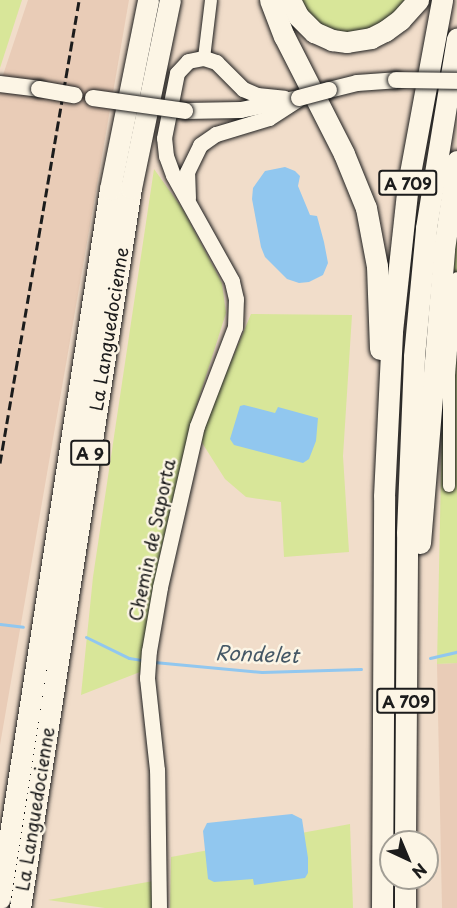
<!DOCTYPE html>
<style>
body{margin:0}
#map{position:relative;width:457px;height:908px;overflow:hidden;background:#f1ddca;font-family:"Playpen Sans",sans-serif}
div>[style]{position:absolute}
[style*='--x']{left:calc(var(--x)*1px);top:calc(var(--y)*1px);width:calc(var(--w)*1px);rotate:calc(var(--a)*1deg)}
.built>*{inset:0;background:#e9ccb7}
.green>*{inset:0;background:#d8e699}
.water>*{inset:0;background:#91c7ef}
.stream>*{height:3px;margin:-1.5px;padding:0 1.5px;transform-origin:1.5px;border-radius:1.5px;background:#91c7ef}
.roads{filter:drop-shadow(0 0 2px #1c1c1c) drop-shadow(0 0 2px #1c1c1c)}
.minor>*{height:12px;margin:-6px;padding:0 6px;transform-origin:6px;border-radius:6px;background:#fcf5e5}
.tertiary>*{height:15px;margin:-7.5px;padding:0 7.5px;transform-origin:7.5px;border-radius:7.5px;background:#fcf5e5}
.secondary>*{height:16px;margin:-8px;padding:0 8px;transform-origin:8px;border-radius:8px;background:#fcf5e5}
.motorway>*{height:21px;margin:-10.5px;padding:0 10.5px;transform-origin:10.5px;border-radius:10.5px;background:#fcf5e5}
.rail>*{height:3px;margin-top:-1.5px;transform-origin:0;background:repeating-linear-gradient(90deg,#1c1c1c 0 9px,transparent 0 13.5px)}
.bridges{filter:drop-shadow(0 0 2px #1c1c1c) drop-shadow(0 0 2px #1c1c1c)}
.secondary-bridge>*{height:16px;margin:-8px;padding:0 8px;transform-origin:8px;border-radius:8px;background:#fcf5e5}
span{translate:-50% -50%;white-space:nowrap;text-align:center;line-height:1.15;-webkit-text-stroke:5px #fcf5e5;paint-order:stroke}
.shield-label span{padding:2px 4px;background:#fcf5e5;border:2px solid;border-radius:4px;-webkit-text-stroke-width:0}
.shield-label{font-size:16px;color:#1c1c1c;font-weight:700}
.street-label{font-size:18px;color:#1c1c1c}
.water-label{font-size:20px;color:#455866;font-style:italic}
.north{position:absolute;left:379px;top:830px;width:60px;height:60px;box-sizing:border-box;background:#fcf5e5;border:2px solid #a29e95;border-radius:50%;rotate:136deg;font-size:16px;font-weight:700;line-height:24px;text-align:center;color:#1c1c1c}
.north::after{content:'';display:block;margin:auto;width:21px;height:27px;background:#1c1c1c;clip-path:polygon(50% 0,100% 100%,50% 72%,0 100%)}
</style>
<div id="map">
<div class="built">
<i style="clip-path:polygon(28px 0,129px 0,0 745px,0 84px)"></i>
<i style="clip-path:polygon(457px 663px,457px 908px,442px 908px,437px 664px)"></i>
</div>
<div class="green">
<i style="clip-path:polygon(0 0,22px 0,0 68px)"></i>
<i style="clip-path:polygon(299px 0,407px 0,390px 18px,366px 30px,343px 33px,315px 22px)"></i>
<i style="clip-path:polygon(154px 169px,182px 208px,222px 283px,226px 313px,191px 423px,158px 563px,140px 672px,81px 695px,93px 577px)"></i>
<i style="clip-path:polygon(457px 222px,457px 663px,437px 664px,442px 427px)"></i>
<i style="clip-path:polygon(251px 314px,352px 315px,343px 456px,349px 552px,284px 557px,281px 502px,246px 497px,225px 479px,199px 438px)"></i>
<i style="clip-path:polygon(350px 824px,353px 908px,170px 908px,171px 857px)"></i>
<i style="clip-path:polygon(153px 881px,153px 908px,105px 908px,48px 900px)"></i>
</div>
<div class="water">
<i style="clip-path:polygon(285px 167px,295px 171px,300px 176px,298px 186px,310px 215px,317px 216px,324px 242px,328px 263px,323px 275px,309px 282px,299px 283px,287px 279px,265px 257px,261px 247px,252px 199px,253px 188px,265px 171px)"></i>
<i style="clip-path:polygon(244px 405px,275px 413px,278px 407px,318px 418px,316px 441px,309px 459px,303px 463px,234px 445px,230px 439px,240px 406px)"></i>
<i style="clip-path:polygon(292px 814px,302px 819px,308px 858px,308px 873px,305px 878px,254px 885px,253px 879px,214px 882px,208px 879px,203px 831px,207px 823px)"></i>
</div>
<div class="stream">
<i style="--x:0;--y:624;--w:23;--a:7"></i>
<i style="--x:86;--y:637;--w:48;--a:26"></i>
<i style="--x:129;--y:658;--w:12;--a:9"></i>
<i style="--x:430;--y:658;--w:28;--a:-13"></i>
<i style="--x:154;--y:662;--w:108;--a:5.3"></i>
<i style="--x:262;--y:672;--w:99;--a:-1.7"></i>
</div>
<div class="roads">
<div class="minor">
<i style="--x:204;--y:58;--w:58;--a:-83.1"></i>
<i style="--x:449;--y:486;--w:111;--a:-90"></i>
<i style="--x:449;--y:375;--w:97;--a:-85.3"></i>
</div>
<div class="tertiary">
<i style="--x:188;--y:198;--w:26;--a:-92"></i>
<i style="--x:187;--y:172;--w:30;--a:-64"></i>
<i style="--x:200;--y:145;--w:19;--a:-35"></i>
<i style="--x:216;--y:134;--w:55;--a:-16.8"></i>
<i style="--x:269;--y:118;--w:35;--a:-33"></i>
<i style="--x:159;--y:908;--w:138;--a:-90.8"></i>
<i style="--x:157;--y:770;--w:93;--a:-96.2"></i>
<i style="--x:147;--y:678;--w:27;--a:-86"></i>
<i style="--x:149;--y:651;--w:65;--a:-80.2"></i>
<i style="--x:160;--y:587;--w:165;--a:-77.1"></i>
<i style="--x:197;--y:426;--w:106;--a:-69"></i>
<i style="--x:235;--y:327;--w:28;--a:-88"></i>
<i style="--x:236;--y:299;--w:18;--a:-103"></i>
<i style="--x:232;--y:281;--w:121;--a:-119.1"></i>
<i style="--x:173;--y:175;--w:20;--a:-110"></i>
<i style="--x:166;--y:156;--w:18;--a:-96"></i>
<i style="--x:164;--y:138;--w:66;--a:-78.7"></i>
<i style="--x:177;--y:73;--w:16;--a:-47"></i>
<i style="--x:188;--y:61;--w:16;--a:-11"></i>
<i style="--x:204;--y:58;--w:13;--a:18"></i>
<i style="--x:216;--y:62;--w:38;--a:45"></i>
<i style="--x:243;--y:89;--w:15;--a:23"></i>
<i style="--x:257;--y:95;--w:27;--a:6"></i>
</div>
<div class="secondary">
<i style="--x:0;--y:84;--w:39;--a:7"></i>
<i style="--x:329;--y:90;--w:29;--a:-14"></i>
<i style="--x:357;--y:83;--w:39;--a:-4"></i>
<i style="--x:185;--y:111;--w:56;--a:-1"></i>
<i style="--x:241;--y:110;--w:59;--a:-11.7"></i>
</div>
<div class="motorway">
<i style="--x:270;--y:0;--w:39;--a:69"></i>
<i style="--x:284;--y:36;--w:132;--a:63"></i>
<i style="--x:344;--y:154;--w:58;--a:67.8"></i>
<i style="--x:366;--y:208;--w:59;--a:79.3"></i>
<i style="--x:377;--y:266;--w:83;--a:87.9"></i>
<i style="--x:290;--y:0;--w:18;--a:63"></i>
<i style="--x:298;--y:16;--w:23;--a:45"></i>
<i style="--x:314;--y:32;--w:20;--a:24"></i>
<i style="--x:332;--y:40;--w:15;--a:8"></i>
<i style="--x:347;--y:42;--w:24;--a:-9"></i>
<i style="--x:371;--y:38;--w:16;--a:-27"></i>
<i style="--x:385;--y:31;--w:19;--a:-36"></i>
<i style="--x:400;--y:20;--w:27;--a:-48"></i>
<i style="--x:420;--y:543;--w:295;--a:-85.3"></i>
<i style="--x:444;--y:249;--w:89;--a:-81.6"></i>
<i style="--x:405;--y:842;--w:309;--a:-89.6"></i>
<i style="--x:407;--y:533;--w:177;--a:-87.7"></i>
<i style="--x:414;--y:356;--w:129;--a:-84.6"></i>
<i style="--x:426;--y:228;--w:192;--a:-80.7"></i>
<i style="--x:0;--y:898;--w:717;--a:-81.18"></i>
<i style="--x:110;--y:189;--w:193;--a:-78.6"></i>
<i style="--x:20;--y:908;--w:729;--a:-81.24"></i>
<i style="--x:131;--y:188;--w:192;--a:-78.3"></i>
<i style="--x:382;--y:908;--w:412;--a:-89.7"></i>
<i style="--x:384;--y:496;--w:165;--a:-87.2"></i>
<i style="--x:392;--y:331;--w:148;--a:-83.8"></i>
<i style="--x:408;--y:184;--w:187;--a:-79.5"></i>
<i style="--x:405;--y:908;--w:30;--a:-90"></i>
</div>
</div>
<div class="rail">
<i style="--x:0;--y:463;--w:470;--a:-80.3"></i>
</div>
<div class="bridges">
<div class="secondary-bridge">
<i style="--x:396;--y:80;--w:61;--a:0.9"></i>
<i style="--x:39;--y:89;--w:36;--a:10"></i>
<i style="--x:93;--y:98;--w:93;--a:8"></i>
<i style="--x:299;--y:98;--w:31;--a:-15"></i>
</div>
</div>
<div class="shield-label">
<span style="left:408px;top:183px">A 709</span>
<span style="left:90px;top:453px">A 9</span>
<span style="left:406px;top:701px">A 709</span>
</div>
<div class="street-label">
<span style="left:109px;top:329px;rotate:-81deg">La Languedocienne</span>
<span style="left:152px;top:540px;rotate:-78deg">Chemin de Saporta</span>
<span style="left:35px;top:809px;rotate:-81deg">La Languedocienne</span>
</div>
<div class="water-label">
<span style="left:257px;top:654px;rotate:2deg">Rondelet</span>
</div>
<div class="north">N</div>
</div>
